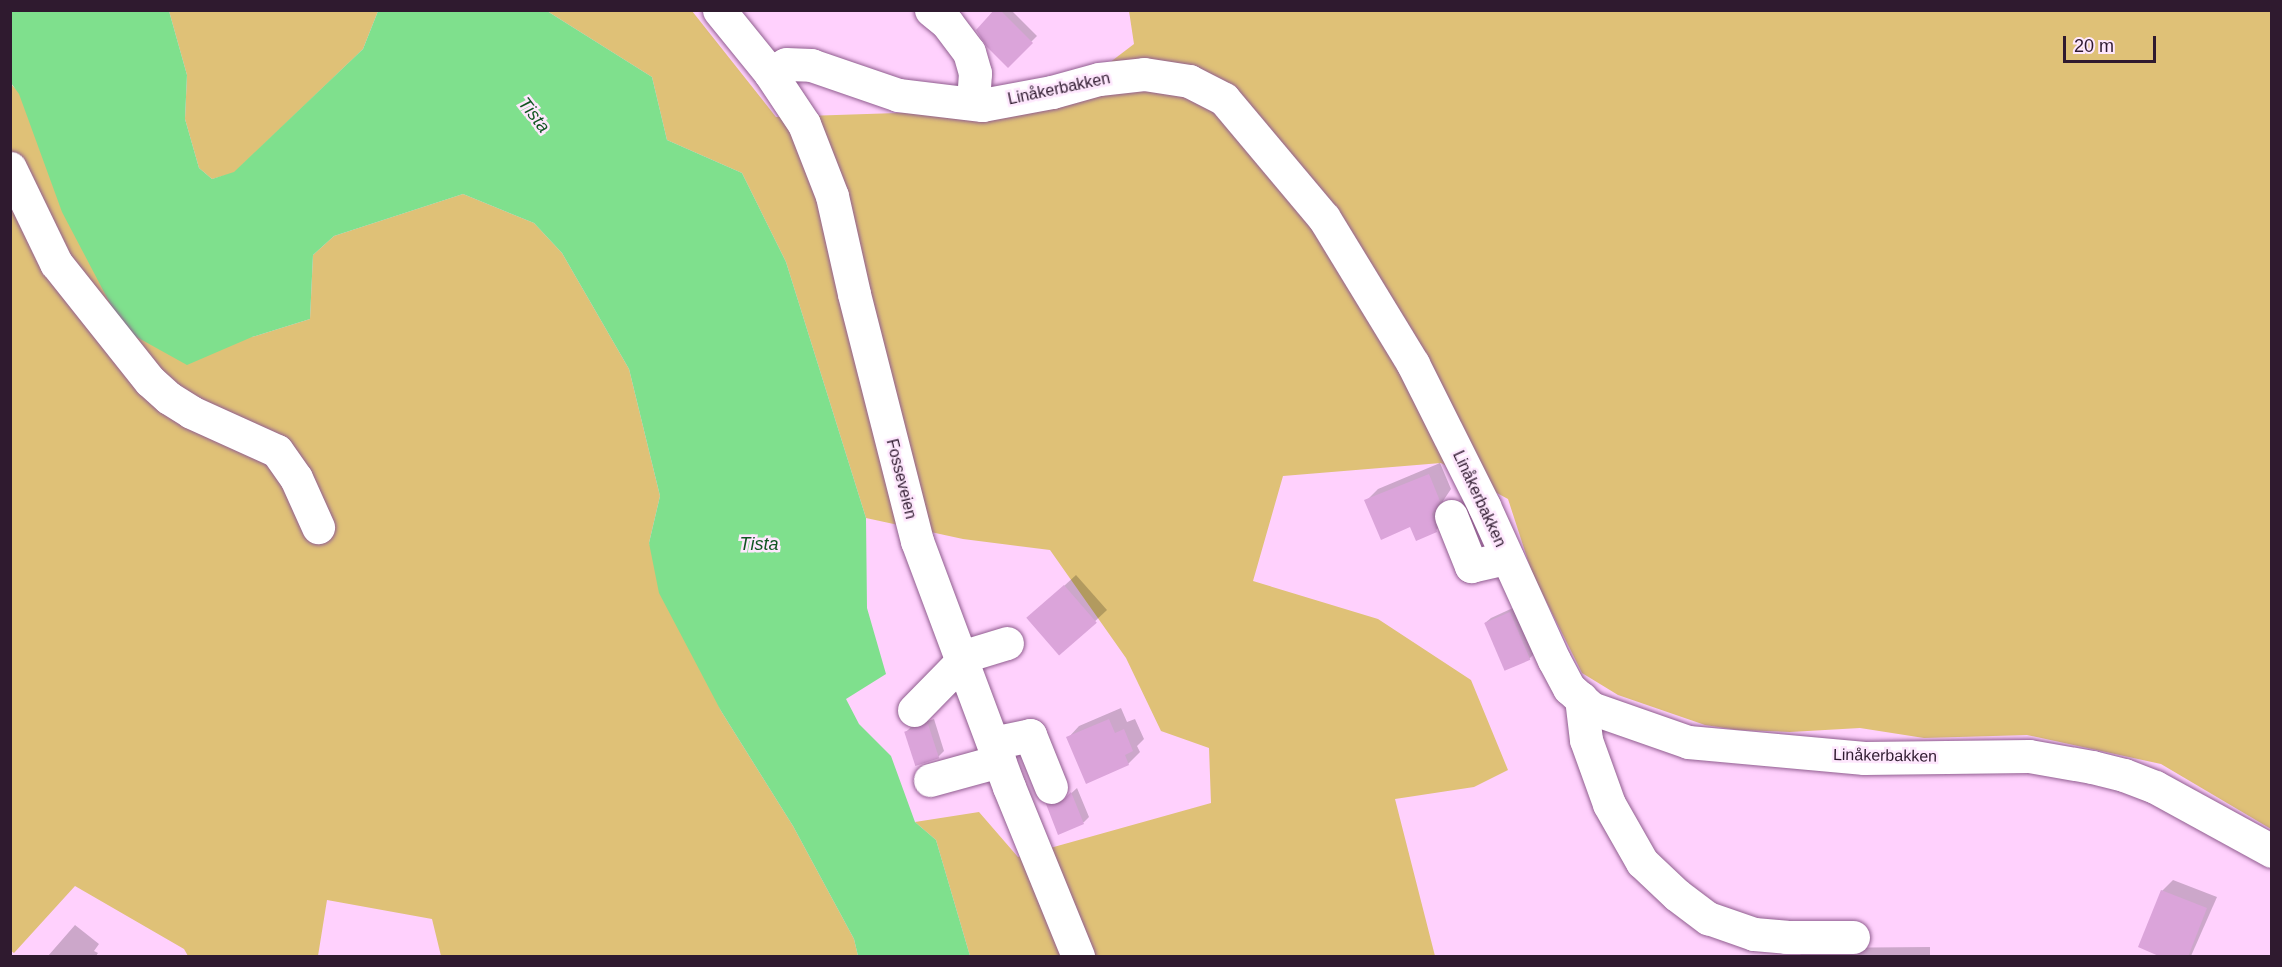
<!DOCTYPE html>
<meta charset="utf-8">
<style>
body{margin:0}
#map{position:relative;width:2282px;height:967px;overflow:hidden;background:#ffd1fd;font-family:Arial,sans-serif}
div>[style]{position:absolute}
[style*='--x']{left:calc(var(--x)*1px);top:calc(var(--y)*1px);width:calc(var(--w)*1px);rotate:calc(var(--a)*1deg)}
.green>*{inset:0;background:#dfc177}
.water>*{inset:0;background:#7fe08d}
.shadow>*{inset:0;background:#0003}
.building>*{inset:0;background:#dba4da;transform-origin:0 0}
.roads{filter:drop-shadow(0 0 2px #905d8f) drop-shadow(0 0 2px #905d8f)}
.minor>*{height:33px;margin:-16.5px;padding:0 16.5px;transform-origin:16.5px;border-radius:16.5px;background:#fff}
span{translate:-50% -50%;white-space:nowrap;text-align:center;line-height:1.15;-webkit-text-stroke:5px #fee7fd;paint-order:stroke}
.street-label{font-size:16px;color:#2f1a2f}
.water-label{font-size:18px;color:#105622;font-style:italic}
.frame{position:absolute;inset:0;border:12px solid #2f1a2f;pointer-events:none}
.scale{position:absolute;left:2063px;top:36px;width:93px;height:27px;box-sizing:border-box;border:3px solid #2f1a2f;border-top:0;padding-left:8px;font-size:18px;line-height:21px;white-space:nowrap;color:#2f1a2f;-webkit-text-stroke:4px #fee7fd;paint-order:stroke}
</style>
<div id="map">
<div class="green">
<i style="clip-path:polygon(169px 11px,378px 11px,363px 49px,234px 173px,212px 179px,199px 168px,185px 119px,187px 75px)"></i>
<i style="clip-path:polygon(547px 11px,692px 11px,776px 117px,1050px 108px,1134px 44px,1129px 11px,2271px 11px,2271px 829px,2161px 764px,2027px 735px,1924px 738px,1860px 728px,1790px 732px,1738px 730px,1705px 725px,1618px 695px,1582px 673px,1532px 573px,1508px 499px,1441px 463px,1283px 476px,1253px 581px,1378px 619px,1471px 680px,1508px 770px,1474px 787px,1395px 799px,1435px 956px,970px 956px,936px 840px,915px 822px,979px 812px,1018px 857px,1211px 803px,1209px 748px,1161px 731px,1126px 658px,1050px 550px,963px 539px,866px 518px,786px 262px,742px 173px,667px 140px,652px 77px)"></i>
<i style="clip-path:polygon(10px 83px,252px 337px,310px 319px,313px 255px,334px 236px,463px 194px,534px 223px,562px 253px,629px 369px,660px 496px,649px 543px,721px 711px,793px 826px,854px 939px,858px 956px,441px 956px,432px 919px,327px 900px,318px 956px,188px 956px,184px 949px,75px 886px,14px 953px,11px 951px)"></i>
</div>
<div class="water">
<i style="clip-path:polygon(11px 11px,169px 11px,187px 75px,185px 119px,199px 168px,212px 179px,234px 172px,363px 49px,378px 11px,547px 11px,652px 77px,667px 140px,742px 173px,786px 262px,866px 518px,867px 608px,886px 674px,846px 699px,859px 724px,891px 756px,915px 822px,936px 840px,970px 956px,858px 956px,854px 939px,793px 826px,721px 711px,659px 593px,649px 543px,660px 496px,629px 369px,562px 253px,534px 223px,463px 194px,334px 236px,313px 255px,310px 319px,252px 337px,187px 365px,124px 330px,62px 212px,19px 94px,11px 83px)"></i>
</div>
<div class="shadow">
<i style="clip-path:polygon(996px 10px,1011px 10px,1037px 36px,1008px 65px)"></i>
<i style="clip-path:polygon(1440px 463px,1451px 489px,1443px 501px,1448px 519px,1436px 530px,1411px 525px,1366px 501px,1378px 489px)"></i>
<i style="clip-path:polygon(1076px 575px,1107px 610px,1061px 653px,1041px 607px)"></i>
<i style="clip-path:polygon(1515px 607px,1534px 654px,1529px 659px,1485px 623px,1491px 618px)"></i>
<i style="clip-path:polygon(1121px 708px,1127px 722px,1135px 719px,1144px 739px,1137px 746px,1140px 752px,1128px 764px,1068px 738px,1079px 726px)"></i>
<i style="clip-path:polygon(934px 719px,944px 751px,938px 757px,906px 732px,912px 726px)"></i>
<i style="clip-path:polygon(1077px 788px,1089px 817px,1084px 822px,1059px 833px,1047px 805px,1052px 800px,1065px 799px)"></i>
<i style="clip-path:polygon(2173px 880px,2217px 897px,2191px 956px,2165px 956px,2162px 891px)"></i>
<i style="clip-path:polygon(75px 925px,99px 944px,94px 951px,98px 953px,96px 956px,48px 956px)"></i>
<i style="clip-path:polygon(1930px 947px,1930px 956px,1799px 956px,1807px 948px)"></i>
</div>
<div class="building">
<i style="clip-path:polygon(994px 10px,1000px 10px,1033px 43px,1008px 68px,987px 47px,976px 30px)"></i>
<i style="clip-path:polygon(1429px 474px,1440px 501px,1432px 514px,1437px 532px,1416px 541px,1410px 527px,1381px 540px,1364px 500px)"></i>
<i style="left:1064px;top:585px;width:50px;height:50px;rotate:49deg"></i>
<i style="left:1510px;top:612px;width:52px;height:28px;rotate:67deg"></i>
<i style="clip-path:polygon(1109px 719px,1115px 733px,1124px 729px,1133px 751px,1125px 755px,1129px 765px,1086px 784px,1066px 737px)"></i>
<i style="left:928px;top:724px;width:36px;height:25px;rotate:72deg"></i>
<i style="clip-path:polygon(1071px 792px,1084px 824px,1058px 835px,1046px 804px,1059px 804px)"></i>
<i style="clip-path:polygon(2161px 890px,2207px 908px,2188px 957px,2161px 957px,2138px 947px)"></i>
</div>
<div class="roads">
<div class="minor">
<i style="--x:719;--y:10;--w:81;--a:51"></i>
<i style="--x:770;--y:73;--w:61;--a:56.3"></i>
<i style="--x:804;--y:124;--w:77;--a:68.7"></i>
<i style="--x:832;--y:196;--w:100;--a:77.3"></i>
<i style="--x:854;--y:294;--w:255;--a:75.7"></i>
<i style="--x:917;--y:541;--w:263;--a:69.5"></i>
<i style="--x:1009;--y:787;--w:183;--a:67.8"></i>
<i style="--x:931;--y:10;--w:21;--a:39"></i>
<i style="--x:947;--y:23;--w:36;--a:53"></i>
<i style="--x:969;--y:52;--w:22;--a:74"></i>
<i style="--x:975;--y:73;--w:30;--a:94"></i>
<i style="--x:770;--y:73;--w:18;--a:-29"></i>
<i style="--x:786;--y:64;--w:25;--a:2"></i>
<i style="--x:811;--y:65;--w:92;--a:19"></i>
<i style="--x:898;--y:95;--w:85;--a:6.8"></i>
<i style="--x:982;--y:105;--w:71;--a:-10.5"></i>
<i style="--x:1052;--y:92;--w:49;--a:-15.5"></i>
<i style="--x:1099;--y:79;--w:45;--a:-6.3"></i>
<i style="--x:1144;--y:74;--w:46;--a:8.8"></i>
<i style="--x:1189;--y:81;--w:39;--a:27"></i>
<i style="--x:1224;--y:99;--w:155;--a:50"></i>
<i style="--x:1324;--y:218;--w:171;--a:58.6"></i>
<i style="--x:1413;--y:364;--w:159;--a:63.4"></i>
<i style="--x:1484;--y:506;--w:169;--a:65.6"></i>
<i style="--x:1554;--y:660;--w:32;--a:62"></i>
<i style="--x:1569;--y:688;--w:30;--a:42"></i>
<i style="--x:1591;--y:708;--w:103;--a:19.3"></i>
<i style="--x:1688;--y:742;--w:177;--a:5.2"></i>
<i style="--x:1864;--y:758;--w:165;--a:-0.7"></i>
<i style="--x:2029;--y:756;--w:64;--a:9.9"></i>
<i style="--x:2092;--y:767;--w:33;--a:14"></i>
<i style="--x:2124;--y:775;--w:33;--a:21"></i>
<i style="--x:2155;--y:787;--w:133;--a:28.7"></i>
<i style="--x:10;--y:168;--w:106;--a:64.2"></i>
<i style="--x:56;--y:263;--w:151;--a:51.5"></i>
<i style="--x:150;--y:381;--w:25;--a:42"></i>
<i style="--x:169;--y:398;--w:26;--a:32"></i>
<i style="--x:191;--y:412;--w:94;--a:24.4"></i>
<i style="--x:277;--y:451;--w:33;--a:55"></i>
<i style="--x:296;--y:478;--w:54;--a:65.8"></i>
<i style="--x:1451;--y:516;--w:54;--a:68.2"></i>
<i style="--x:1471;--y:566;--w:37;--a:-13"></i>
<i style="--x:961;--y:657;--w:48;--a:-16.9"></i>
<i style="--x:1581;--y:698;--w:42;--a:83.2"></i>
<i style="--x:1586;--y:740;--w:68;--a:70.2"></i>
<i style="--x:1609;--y:804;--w:67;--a:60.4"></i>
<i style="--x:1642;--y:862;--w:48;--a:43.3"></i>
<i style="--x:1677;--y:895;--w:39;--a:37"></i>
<i style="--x:1708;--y:918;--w:49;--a:19.2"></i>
<i style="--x:1754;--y:934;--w:32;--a:5"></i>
<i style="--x:1786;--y:937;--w:67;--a:0"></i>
<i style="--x:914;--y:710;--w:69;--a:-45.6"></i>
<i style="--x:993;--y:743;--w:38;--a:-12"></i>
<i style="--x:1030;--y:735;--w:56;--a:68"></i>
<i style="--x:930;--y:780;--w:72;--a:-15.4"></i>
</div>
</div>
<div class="street-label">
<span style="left:1059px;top:89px;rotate:-12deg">Linåkerbakken</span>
<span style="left:901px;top:479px;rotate:76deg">Fosseveien</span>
<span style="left:1479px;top:499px;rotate:65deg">Linåkerbakken</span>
<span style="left:1885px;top:756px;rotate:1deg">Linåkerbakken</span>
</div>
<div class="water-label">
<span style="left:534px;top:115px;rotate:52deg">Tista</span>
<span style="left:759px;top:544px">Tista</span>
</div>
<div class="frame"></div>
<div class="scale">20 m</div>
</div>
